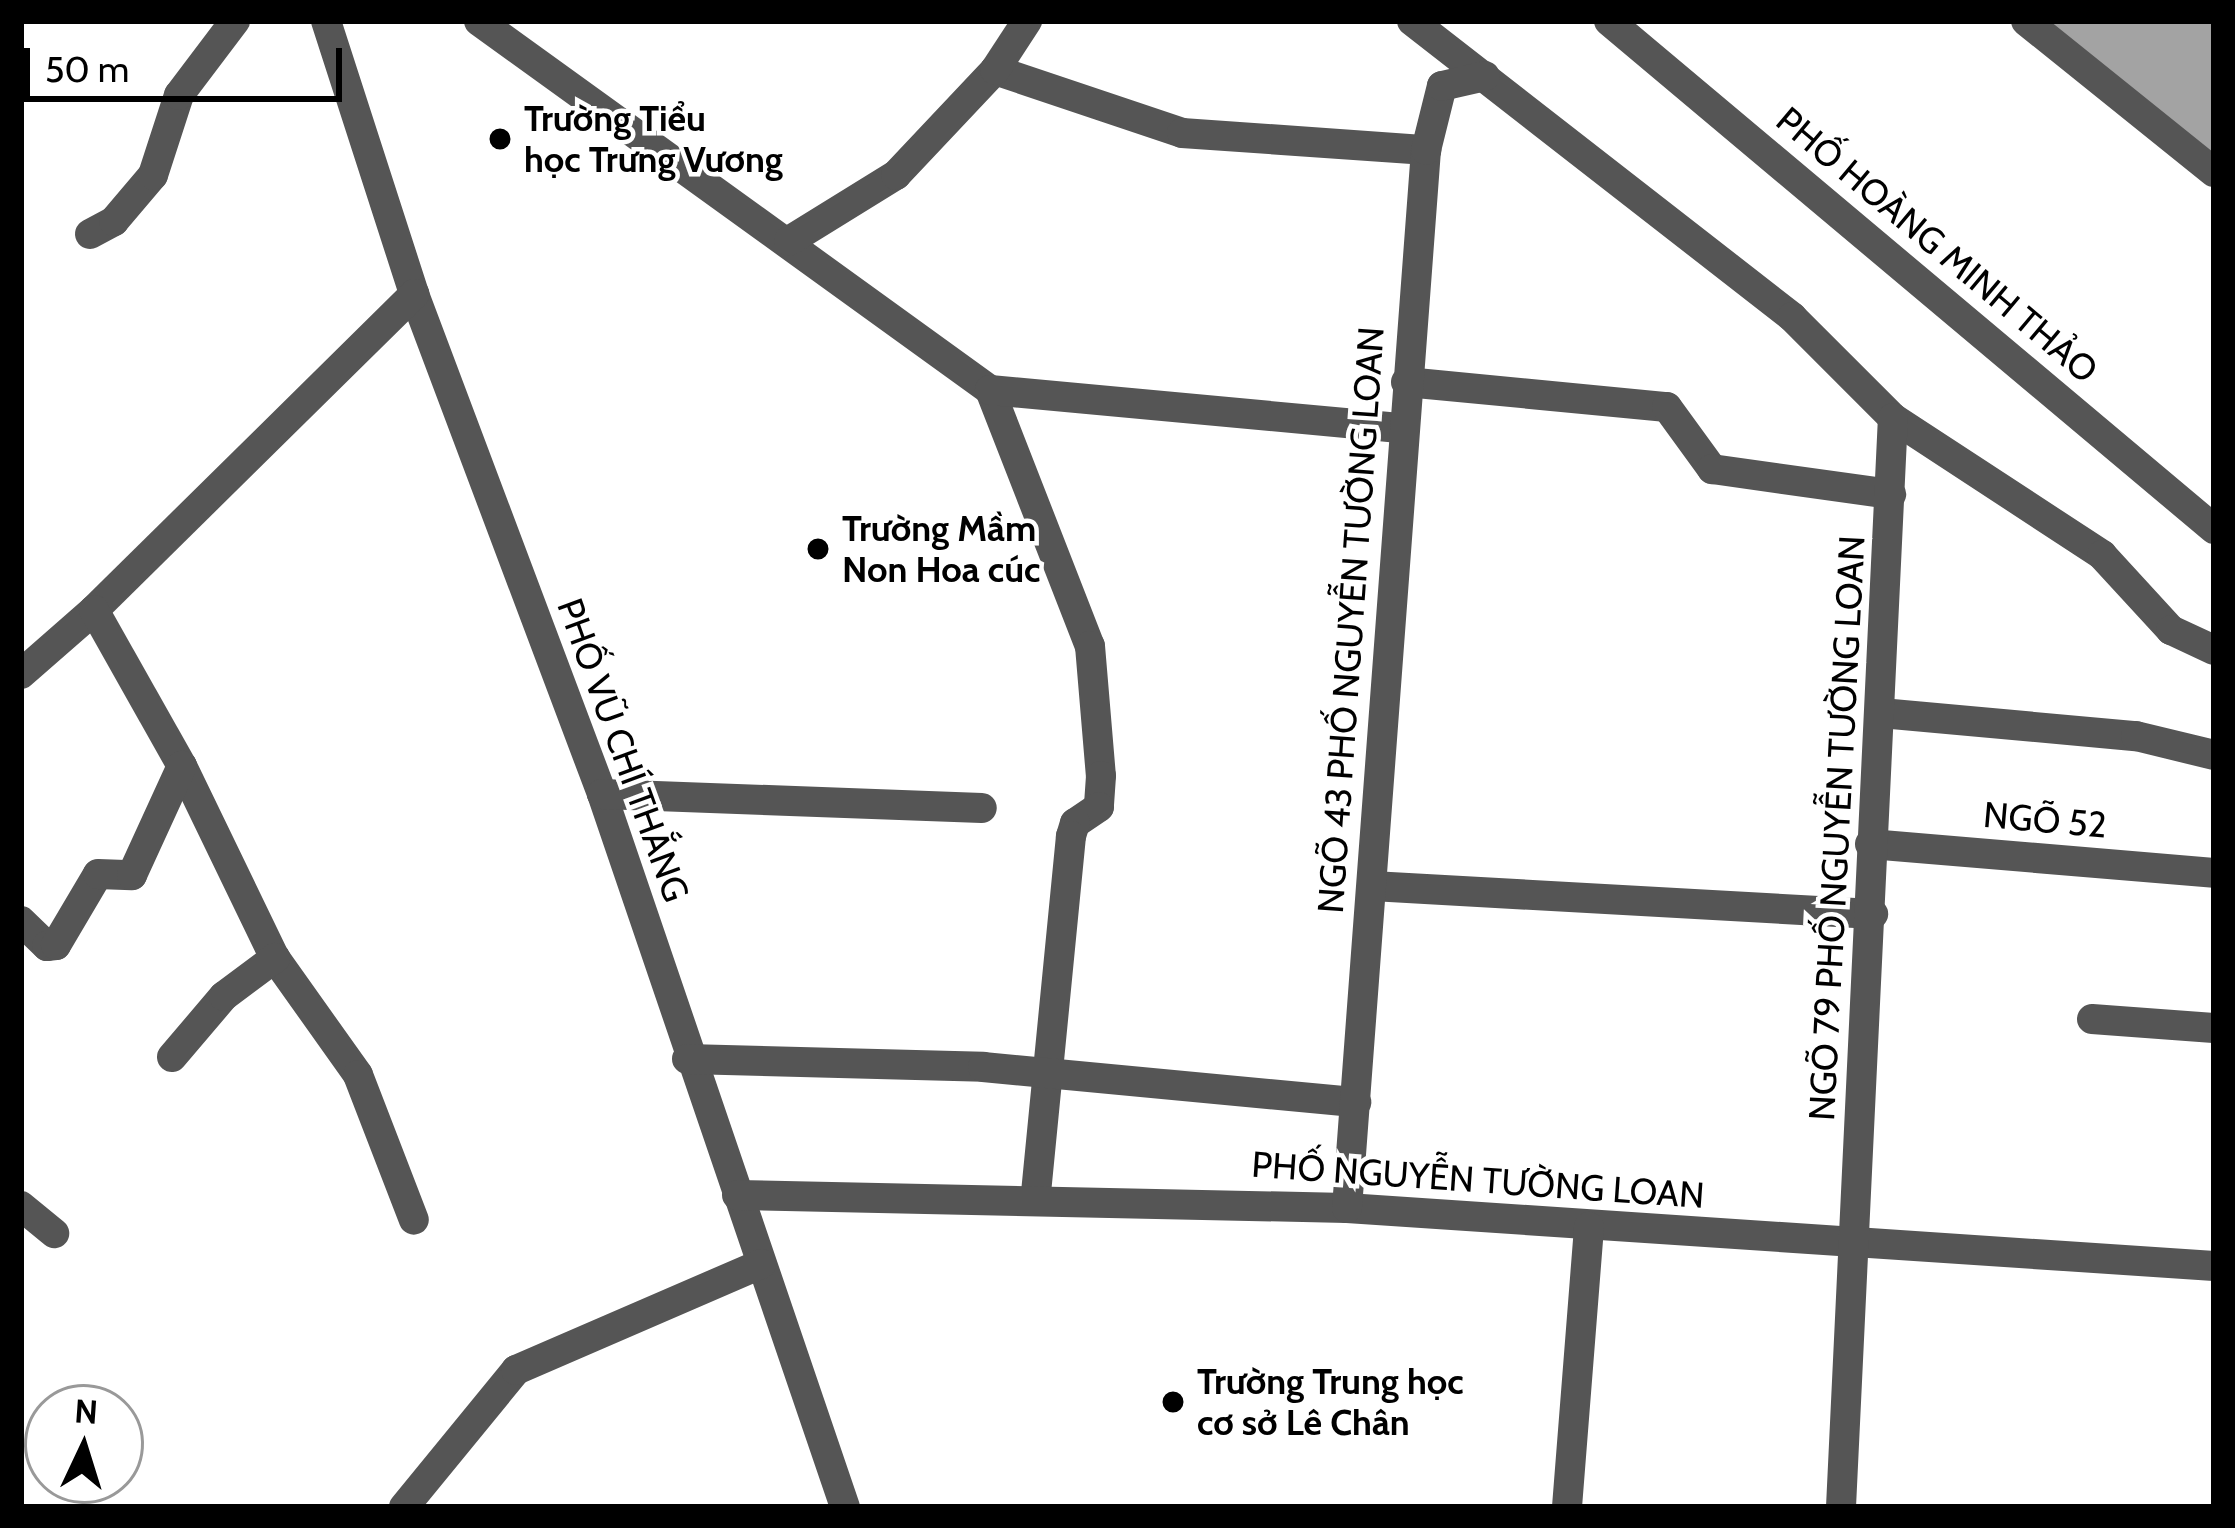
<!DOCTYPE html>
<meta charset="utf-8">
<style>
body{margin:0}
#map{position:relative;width:2235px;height:1528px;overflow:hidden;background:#fff;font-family:Cabin,sans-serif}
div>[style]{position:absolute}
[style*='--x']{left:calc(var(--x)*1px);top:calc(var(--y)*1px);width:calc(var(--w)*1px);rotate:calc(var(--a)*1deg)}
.water>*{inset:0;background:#a3a3a3}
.minor>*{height:30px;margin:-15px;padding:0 15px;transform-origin:15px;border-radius:15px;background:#555}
.dots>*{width:33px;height:33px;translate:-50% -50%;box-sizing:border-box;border:6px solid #fff;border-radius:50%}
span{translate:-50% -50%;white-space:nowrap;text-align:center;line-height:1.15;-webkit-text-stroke:9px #fff;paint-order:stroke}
.poi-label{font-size:36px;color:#000;font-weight:700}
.left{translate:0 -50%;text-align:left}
.street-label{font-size:36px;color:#000}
.frame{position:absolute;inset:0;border:24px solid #000;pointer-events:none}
.north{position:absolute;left:24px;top:1384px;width:120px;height:120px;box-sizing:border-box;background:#fff;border:3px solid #999;border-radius:50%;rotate:4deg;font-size:33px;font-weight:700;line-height:48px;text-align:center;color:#000}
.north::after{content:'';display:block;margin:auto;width:42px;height:54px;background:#000;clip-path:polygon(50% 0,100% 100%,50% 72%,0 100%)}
.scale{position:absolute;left:24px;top:48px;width:318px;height:54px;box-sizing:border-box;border:6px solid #000;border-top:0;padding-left:15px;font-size:36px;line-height:42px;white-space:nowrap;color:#000;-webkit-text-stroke:9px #fff;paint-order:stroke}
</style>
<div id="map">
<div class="water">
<i style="clip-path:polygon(2040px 21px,2214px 21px,2214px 155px)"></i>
</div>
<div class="minor">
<i style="--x:326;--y:21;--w:287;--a:72.1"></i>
<i style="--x:414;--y:294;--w:534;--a:69.39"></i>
<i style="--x:602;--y:794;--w:753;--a:71.18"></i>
<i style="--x:479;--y:21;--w:630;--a:35.83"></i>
<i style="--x:990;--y:390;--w:275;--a:68.7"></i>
<i style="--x:1090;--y:646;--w:130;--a:85.2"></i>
<i style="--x:1101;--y:776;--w:31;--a:94"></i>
<i style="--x:1099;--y:807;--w:29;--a:146"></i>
<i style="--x:1075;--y:823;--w:14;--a:107"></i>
<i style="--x:1071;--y:836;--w:362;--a:95.6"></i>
<i style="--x:1412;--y:21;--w:482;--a:37.9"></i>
<i style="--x:1792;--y:317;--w:143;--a:45"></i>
<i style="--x:1893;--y:418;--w:250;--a:33.2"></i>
<i style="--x:2102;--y:555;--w:102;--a:47.4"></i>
<i style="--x:2171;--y:630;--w:47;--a:24.9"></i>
<i style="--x:1609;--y:21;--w:790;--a:40.02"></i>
<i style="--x:2026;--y:21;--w:241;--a:38.8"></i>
<i style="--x:995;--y:70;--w:197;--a:18.6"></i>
<i style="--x:1182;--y:133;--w:245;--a:4"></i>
<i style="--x:90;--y:234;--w:27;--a:-28"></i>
<i style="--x:114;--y:221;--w:60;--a:-49.7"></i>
<i style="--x:153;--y:175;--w:84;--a:-72"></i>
<i style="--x:179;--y:95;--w:93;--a:-52.9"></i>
<i style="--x:789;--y:241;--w:126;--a:-31.7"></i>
<i style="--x:896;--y:175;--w:144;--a:-46.7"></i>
<i style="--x:995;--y:70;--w:59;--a:-56.9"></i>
<i style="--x:1406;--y:382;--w:262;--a:5.5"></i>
<i style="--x:1667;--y:407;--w:77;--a:54"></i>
<i style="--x:1712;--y:469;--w:181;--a:8"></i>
<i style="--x:990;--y:390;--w:414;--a:5.3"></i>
<i style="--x:94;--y:610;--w:450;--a:-44.6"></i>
<i style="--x:21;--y:674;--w:97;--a:-41.2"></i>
<i style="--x:94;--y:610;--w:179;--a:60.6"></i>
<i style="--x:182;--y:766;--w:213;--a:64.2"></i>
<i style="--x:275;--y:958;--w:143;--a:54.6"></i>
<i style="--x:358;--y:1075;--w:155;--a:68.9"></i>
<i style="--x:1881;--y:713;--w:256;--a:5.2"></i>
<i style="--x:2136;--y:736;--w:80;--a:13.7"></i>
<i style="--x:602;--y:794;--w:380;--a:2.1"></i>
<i style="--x:1870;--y:844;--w:345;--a:4.8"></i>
<i style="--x:1372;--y:886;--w:502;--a:3.2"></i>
<i style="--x:21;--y:921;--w:36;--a:44"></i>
<i style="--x:47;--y:946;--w:9;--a:-6"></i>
<i style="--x:56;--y:945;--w:82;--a:-59.4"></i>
<i style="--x:98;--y:874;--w:34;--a:2"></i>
<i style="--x:132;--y:875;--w:120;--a:-65.4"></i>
<i style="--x:2092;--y:1019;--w:122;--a:4.2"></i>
<i style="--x:172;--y:1057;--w:80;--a:-49.6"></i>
<i style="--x:224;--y:996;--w:64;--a:-36.7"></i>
<i style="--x:687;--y:1059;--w:296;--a:1.5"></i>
<i style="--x:983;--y:1067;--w:375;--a:5.4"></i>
<i style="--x:737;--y:1195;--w:610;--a:1.22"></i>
<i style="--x:1347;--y:1208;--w:869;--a:3.83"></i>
<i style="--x:21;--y:1206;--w:43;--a:39.3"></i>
<i style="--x:1347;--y:1208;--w:1061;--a:-85.73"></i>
<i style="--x:1426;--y:150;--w:66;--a:-76"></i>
<i style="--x:1442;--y:86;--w:44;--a:-13.1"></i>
<i style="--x:404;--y:1507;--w:177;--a:-50.7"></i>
<i style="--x:516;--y:1370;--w:267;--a:-23.4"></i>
<i style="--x:1567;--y:1507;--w:281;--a:-85.5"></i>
<i style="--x:1841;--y:1507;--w:1090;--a:-87.27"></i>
</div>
<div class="dots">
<i style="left:500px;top:139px;background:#000"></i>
<i style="left:818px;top:549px;background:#000"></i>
<i style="left:1173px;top:1402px;background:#000"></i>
</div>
<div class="poi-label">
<span class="left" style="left:524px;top:139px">Trường Tiểu<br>học Trưng Vương</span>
<span class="left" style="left:842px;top:549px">Trường Mầm<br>Non Hoa cúc</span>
<span class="left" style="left:1197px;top:1402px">Trường Trung học<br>cơ sở Lê Chân</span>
</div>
<div class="street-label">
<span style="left:1937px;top:245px;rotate:40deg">PHỐ HOÀNG MINH THẢO</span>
<span style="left:1351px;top:620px;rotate:-86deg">NGÕ 43 PHỐ NGUYỄN TƯỜNG LOAN</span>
<span style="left:623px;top:750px;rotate:70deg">PHỐ VŨ CHÍ THẮNG</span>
<span style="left:2045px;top:820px;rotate:5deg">NGÕ 52</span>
<span style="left:1837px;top:828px;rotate:-87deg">NGÕ 79 PHỐ NGUYỄN TƯỜNG LOAN</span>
<span style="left:1478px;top:1180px;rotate:4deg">PHỐ NGUYỄN TƯỜNG LOAN</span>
</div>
<div class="frame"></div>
<div class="north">N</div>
<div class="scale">50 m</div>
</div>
